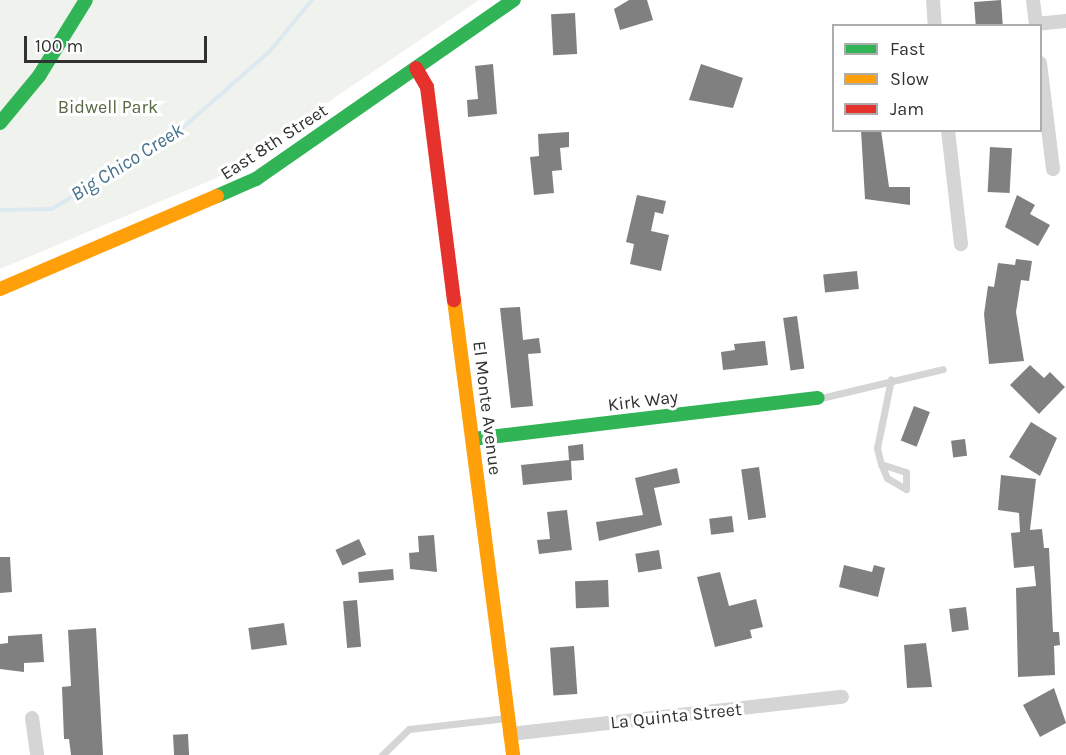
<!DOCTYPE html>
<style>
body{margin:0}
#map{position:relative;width:1066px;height:755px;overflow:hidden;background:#fff;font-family:Karla,sans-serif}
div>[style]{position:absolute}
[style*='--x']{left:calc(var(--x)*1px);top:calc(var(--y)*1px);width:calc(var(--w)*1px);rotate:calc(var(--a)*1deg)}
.green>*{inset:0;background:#f0f3ed}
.stream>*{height:4px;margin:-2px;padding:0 2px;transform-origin:2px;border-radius:2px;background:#dde9f0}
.building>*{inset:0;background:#808080;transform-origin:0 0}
.lane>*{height:7px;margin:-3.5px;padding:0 3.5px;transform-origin:3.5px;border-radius:3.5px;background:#d5d5d5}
.street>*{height:14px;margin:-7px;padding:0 7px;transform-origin:7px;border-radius:7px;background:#d5d5d5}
.fast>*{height:14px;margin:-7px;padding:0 7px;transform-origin:7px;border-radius:7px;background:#30b455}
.slow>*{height:14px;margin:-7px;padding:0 7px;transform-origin:7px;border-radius:7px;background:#ff9f0a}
.jam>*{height:14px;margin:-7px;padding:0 7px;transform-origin:7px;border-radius:7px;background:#e5322d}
span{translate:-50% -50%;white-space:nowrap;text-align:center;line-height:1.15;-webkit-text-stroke:6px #fff;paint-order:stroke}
.park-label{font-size:18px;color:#556942}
.street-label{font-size:18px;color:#313131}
.water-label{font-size:20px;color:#45738d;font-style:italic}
.legend{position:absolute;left:832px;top:24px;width:210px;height:108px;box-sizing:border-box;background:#fff;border:2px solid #adadad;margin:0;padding:8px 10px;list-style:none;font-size:18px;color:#313131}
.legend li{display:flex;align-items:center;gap:12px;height:30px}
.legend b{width:30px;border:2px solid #adadad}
.scale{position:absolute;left:24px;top:36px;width:183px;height:27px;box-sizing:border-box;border:3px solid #313131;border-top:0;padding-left:8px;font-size:18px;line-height:21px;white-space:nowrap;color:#313131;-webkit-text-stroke:4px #fff;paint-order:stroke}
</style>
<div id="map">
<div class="green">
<i style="clip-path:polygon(0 0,479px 0,216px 178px,0 269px)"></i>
</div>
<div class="stream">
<i style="--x:0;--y:210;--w:52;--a:-1.1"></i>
<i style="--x:52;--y:209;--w:148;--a:-31.4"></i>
<i style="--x:178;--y:132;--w:123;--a:-41.4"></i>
<i style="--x:270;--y:51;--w:66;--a:-50.5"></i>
</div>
<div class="building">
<i style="clip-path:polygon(629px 0,647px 0,653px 20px,620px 30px,614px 9px)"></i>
<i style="left:1001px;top:0;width:26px;height:27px;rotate:86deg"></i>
<i style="left:575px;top:13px;width:41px;height:24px;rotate:87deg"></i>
<i style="clip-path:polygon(493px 64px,497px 114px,468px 117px,467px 100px,478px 99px,475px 66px)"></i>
<i style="clip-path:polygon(701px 64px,743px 78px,733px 108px,689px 100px)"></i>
<i style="clip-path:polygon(861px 130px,881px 130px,889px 187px,910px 187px,910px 205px,865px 199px)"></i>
<i style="clip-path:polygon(569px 132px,569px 147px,560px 148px,562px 170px,552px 171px,554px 193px,534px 195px,530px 157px,539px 156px,538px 134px)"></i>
<i style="left:990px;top:147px;width:22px;height:45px;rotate:3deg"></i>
<i style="clip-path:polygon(637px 195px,666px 201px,663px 214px,655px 212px,651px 231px,669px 235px,661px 271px,630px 264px,634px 244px,626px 242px)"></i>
<i style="clip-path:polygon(1017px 195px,1035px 205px,1030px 214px,1050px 225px,1038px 246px,1005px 227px)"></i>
<i style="clip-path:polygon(1016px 259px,1032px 261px,1029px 281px,1021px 280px,1016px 312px,1024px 361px,989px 364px,984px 314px,988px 286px,994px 287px,998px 263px,1015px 265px)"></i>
<i style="left:857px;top:271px;width:18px;height:34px;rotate:84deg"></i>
<i style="clip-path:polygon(520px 307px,523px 340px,539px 338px,541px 353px,528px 354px,533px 406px,511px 408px,500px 308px)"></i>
<i style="left:797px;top:316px;width:53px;height:14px;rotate:82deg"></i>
<i style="clip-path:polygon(765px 341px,768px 365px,723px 370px,721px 352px,735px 350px,734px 344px)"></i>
<i style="clip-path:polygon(1030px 365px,1044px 378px,1050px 372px,1065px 387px,1039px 414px,1010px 385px)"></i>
<i style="left:914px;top:406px;width:17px;height:37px;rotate:21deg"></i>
<i style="clip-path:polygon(1031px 422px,1057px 438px,1040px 476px,1009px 457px)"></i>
<i style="left:965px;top:439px;width:17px;height:14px;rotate:83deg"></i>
<i style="clip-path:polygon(583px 444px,584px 460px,571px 461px,572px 480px,523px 485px,521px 465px,569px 460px,568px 446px)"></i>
<i style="left:759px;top:467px;width:51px;height:18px;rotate:82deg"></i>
<i style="clip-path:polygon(677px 468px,680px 483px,654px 488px,662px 525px,599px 541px,596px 522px,643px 515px,635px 478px)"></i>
<i style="clip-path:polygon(1001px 475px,1036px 479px,1030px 530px,1042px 529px,1044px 548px,1049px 548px,1053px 632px,1059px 632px,1060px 645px,1054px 646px,1055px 675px,1018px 677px,1016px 588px,1036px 586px,1034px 566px,1014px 568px,1011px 533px,1020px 532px,1019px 513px,998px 510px)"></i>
<i style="clip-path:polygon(567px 510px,572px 550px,539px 554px,537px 540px,550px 539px,547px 512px)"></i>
<i style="left:732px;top:516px;width:16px;height:23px;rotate:83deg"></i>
<i style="clip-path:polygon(434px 535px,437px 572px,410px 569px,409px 553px,419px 552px,418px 536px)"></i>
<i style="left:359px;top:539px;width:17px;height:26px;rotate:65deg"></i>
<i style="left:659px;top:550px;width:19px;height:24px;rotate:81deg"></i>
<i style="clip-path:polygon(0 557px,10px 557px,12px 592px,0 593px)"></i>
<i style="clip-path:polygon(844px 565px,872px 572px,874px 565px,885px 568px,878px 597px,839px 587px)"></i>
<i style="left:393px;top:569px;width:11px;height:35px;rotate:85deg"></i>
<i style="clip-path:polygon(720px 572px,729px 606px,756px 599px,763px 627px,750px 630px,752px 638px,715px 647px,697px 577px)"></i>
<i style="left:608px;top:580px;width:27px;height:33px;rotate:88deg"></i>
<i style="left:357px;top:600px;width:47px;height:14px;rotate:85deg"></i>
<i style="left:966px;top:607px;width:23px;height:17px;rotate:83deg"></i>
<i style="left:284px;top:623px;width:22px;height:36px;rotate:82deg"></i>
<i style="clip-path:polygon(96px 628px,103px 755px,71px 755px,69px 739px,64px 739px,62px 687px,71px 686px,68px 630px)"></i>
<i style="clip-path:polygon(42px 634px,44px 662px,24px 663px,24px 672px,0 669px,0 644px,8px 643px,8px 636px)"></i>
<i style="clip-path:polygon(926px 643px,932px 687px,907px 688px,904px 645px)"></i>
<i style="left:574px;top:646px;width:48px;height:24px;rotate:86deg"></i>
<i style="clip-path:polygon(1054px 688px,1066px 723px,1040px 737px,1023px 705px)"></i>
<i style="left:188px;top:734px;width:21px;height:15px;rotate:87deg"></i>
</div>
<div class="lane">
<i style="--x:821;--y:398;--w:125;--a:-13.4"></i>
<i style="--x:881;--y:464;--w:26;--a:18"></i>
<i style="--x:906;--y:472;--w:17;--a:90"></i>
<i style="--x:906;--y:489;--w:22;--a:-150"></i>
<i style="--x:887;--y:478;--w:15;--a:-113"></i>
<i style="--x:881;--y:464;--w:16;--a:-104"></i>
<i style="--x:877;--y:448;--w:70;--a:-78.5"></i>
<i style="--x:382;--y:755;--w:37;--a:-44"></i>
<i style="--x:409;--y:729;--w:98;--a:-6.5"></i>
</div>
<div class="street">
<i style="--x:933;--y:0;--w:26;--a:86"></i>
<i style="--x:1033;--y:0;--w:26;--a:83"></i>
<i style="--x:1036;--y:24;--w:30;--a:-6"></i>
<i style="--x:1040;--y:63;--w:107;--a:83"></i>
<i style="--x:948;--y:130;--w:115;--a:83.5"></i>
<i style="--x:32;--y:718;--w:37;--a:82"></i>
<i style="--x:510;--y:734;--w:334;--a:-6.4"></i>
</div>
<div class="fast">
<i style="--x:0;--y:123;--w:61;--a:-50.3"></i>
<i style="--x:39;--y:76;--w:89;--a:-58.3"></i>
<i style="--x:217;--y:196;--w:43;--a:-23.6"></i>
<i style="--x:256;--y:179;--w:314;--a:-34.8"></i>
<i style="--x:473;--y:439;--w:347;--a:-6.8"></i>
</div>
<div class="slow">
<i style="--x:0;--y:289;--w:236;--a:-23.2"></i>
<i style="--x:454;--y:300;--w:459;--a:82.6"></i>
</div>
<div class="jam">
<i style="--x:416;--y:68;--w:22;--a:60"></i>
<i style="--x:427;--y:87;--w:215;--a:82.8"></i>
</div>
<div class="park-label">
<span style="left:108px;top:107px">Bidwell Park</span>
</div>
<div class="street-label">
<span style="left:274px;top:142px;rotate:-33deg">East 8th Street</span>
<span style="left:643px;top:401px;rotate:-7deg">Kirk Way</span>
<span style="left:487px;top:408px;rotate:83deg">El Monte Avenue</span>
<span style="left:676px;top:716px;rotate:-6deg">La Quinta Street</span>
</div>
<div class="water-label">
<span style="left:127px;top:162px;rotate:-32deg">Big Chico Creek</span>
</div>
<ul class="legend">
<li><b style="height:8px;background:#30b455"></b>Fast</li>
<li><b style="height:8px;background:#ff9f0a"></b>Slow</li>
<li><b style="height:8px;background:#e5322d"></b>Jam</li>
</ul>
<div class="scale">100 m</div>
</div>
